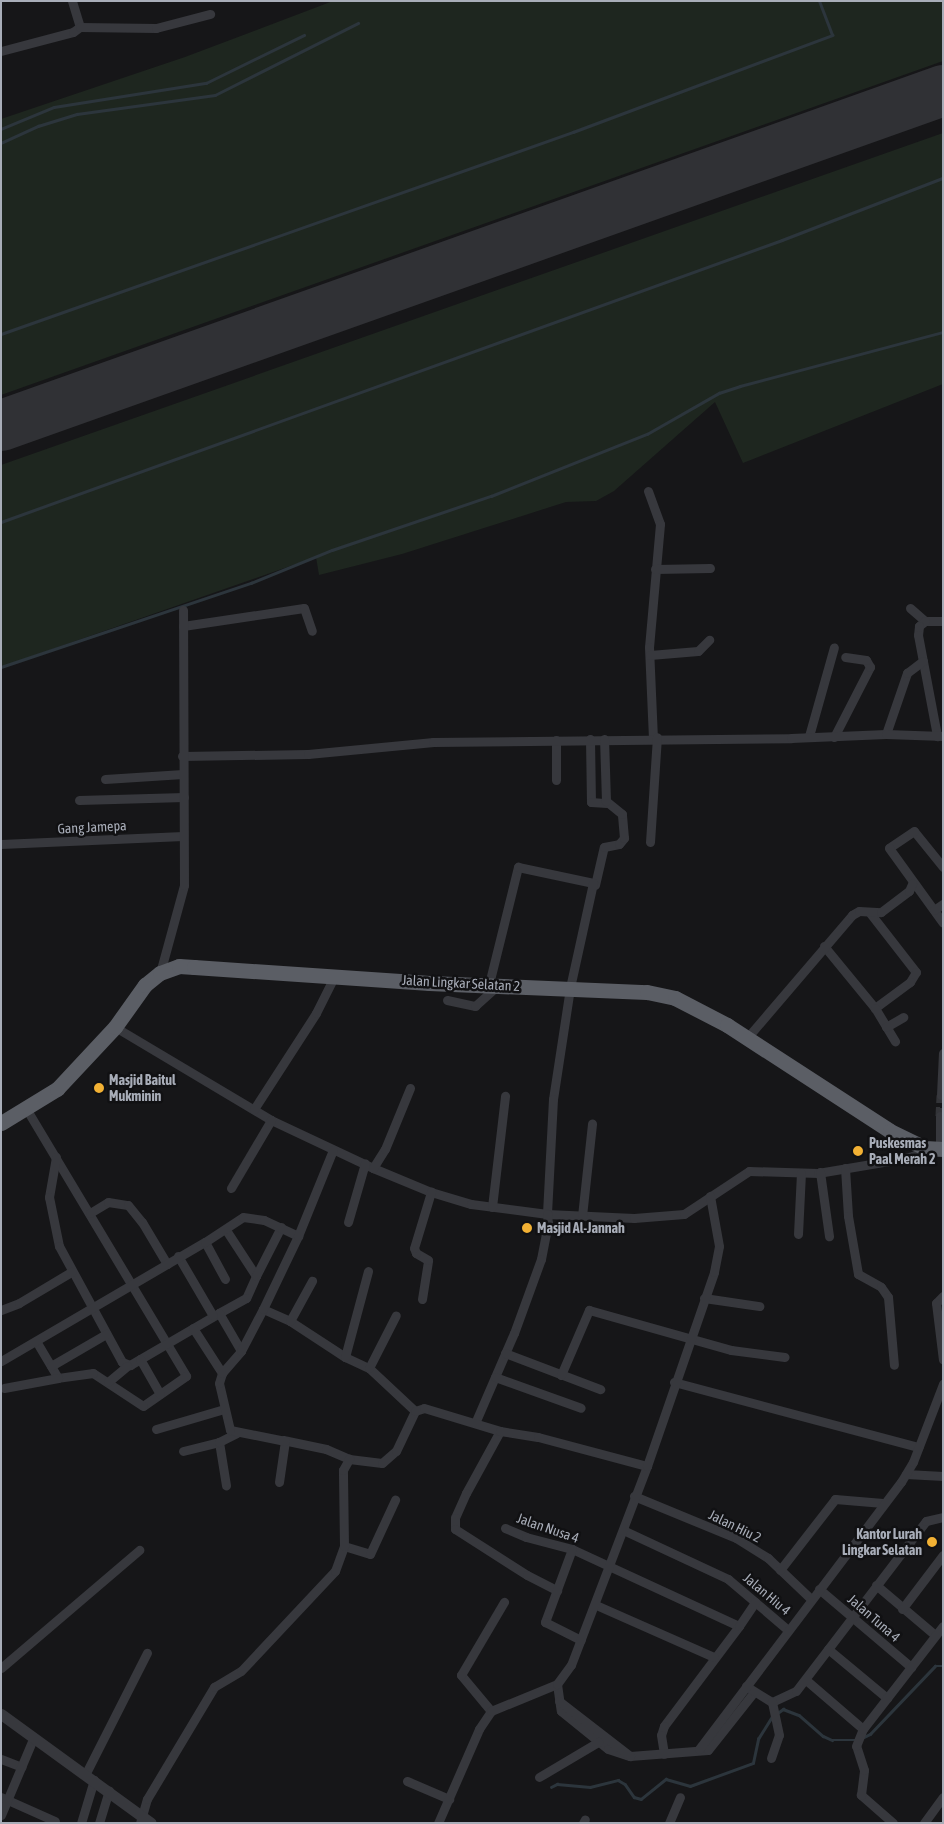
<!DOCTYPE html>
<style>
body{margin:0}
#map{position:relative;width:944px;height:1824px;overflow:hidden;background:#161618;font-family:"Asap Condensed",sans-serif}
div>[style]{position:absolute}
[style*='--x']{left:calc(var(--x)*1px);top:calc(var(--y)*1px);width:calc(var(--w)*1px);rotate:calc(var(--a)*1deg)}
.green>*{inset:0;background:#1e261f}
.stream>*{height:2.5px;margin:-1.25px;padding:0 1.25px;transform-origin:1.25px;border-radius:1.25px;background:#2c353c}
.runway>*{height:51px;margin:-25.5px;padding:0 25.5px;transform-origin:25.5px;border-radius:25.5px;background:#303135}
.minor-tunnel>*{height:9px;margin-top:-4.5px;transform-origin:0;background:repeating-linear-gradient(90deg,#333438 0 9px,transparent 0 13.5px)}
.minor>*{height:9px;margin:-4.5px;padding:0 4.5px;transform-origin:4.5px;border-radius:4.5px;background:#37383d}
.tertiary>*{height:11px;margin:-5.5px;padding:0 5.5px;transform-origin:5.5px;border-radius:5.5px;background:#37383d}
.trunk>*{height:15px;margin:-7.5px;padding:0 7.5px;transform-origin:7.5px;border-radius:7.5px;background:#5b5e65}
.dots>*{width:14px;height:14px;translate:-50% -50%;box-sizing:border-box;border:2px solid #111113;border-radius:50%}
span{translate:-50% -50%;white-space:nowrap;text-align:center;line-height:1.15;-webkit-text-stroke:5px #111113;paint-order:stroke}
.street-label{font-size:14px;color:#a8adb8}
.poi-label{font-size:14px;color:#a8adb8;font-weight:700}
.left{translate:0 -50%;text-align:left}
.right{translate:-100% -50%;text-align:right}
.frame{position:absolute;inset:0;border:2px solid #a8adb8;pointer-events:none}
</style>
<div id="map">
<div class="green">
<i style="clip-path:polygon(333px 1px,943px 1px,943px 61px,1px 395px,1px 119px,185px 57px)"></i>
<i style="clip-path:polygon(943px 133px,943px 384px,743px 463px,715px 402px,614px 491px,596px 501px,566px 502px,402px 554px,319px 575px,316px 557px,1px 667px,1px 465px)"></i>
</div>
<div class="stream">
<i style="--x:1;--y:129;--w:57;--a:-22.5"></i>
<i style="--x:54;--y:107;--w:154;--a:-9"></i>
<i style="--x:206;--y:83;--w:109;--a:-26.1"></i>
<i style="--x:1;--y:143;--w:41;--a:-24.7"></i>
<i style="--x:38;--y:126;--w:41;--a:-17.1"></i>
<i style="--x:77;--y:114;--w:139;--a:-7.8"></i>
<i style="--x:215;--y:95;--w:160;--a:-26.7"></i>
<i style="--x:1;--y:334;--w:607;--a:-19.45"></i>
<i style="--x:573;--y:132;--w:277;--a:-20.5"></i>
<i style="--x:832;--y:35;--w:36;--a:-111"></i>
<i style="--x:1;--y:522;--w:830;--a:-19.85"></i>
<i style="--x:782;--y:240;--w:173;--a:-21.1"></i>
<i style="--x:1;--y:667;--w:264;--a:-18.6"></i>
<i style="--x:251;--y:583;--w:87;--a:-22.2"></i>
<i style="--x:332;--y:550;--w:168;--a:-18.8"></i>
<i style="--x:491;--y:496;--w:168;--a:-21.7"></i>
<i style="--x:647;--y:434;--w:83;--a:-29.7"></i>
<i style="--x:719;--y:393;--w:22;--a:-18"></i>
<i style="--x:740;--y:386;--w:210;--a:-14.9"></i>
<i style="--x:864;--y:1737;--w:7;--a:-27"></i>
<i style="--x:870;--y:1734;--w:94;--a:-46.3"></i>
<i style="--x:935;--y:1666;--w:8;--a:0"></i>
<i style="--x:551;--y:1787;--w:7;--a:-27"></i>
<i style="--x:557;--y:1784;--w:33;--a:5"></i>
<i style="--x:590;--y:1787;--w:29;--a:-14"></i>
<i style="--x:618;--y:1780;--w:8;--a:30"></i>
<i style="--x:625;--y:1784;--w:16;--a:55"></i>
<i style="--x:634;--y:1797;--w:7;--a:16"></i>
<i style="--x:641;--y:1799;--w:32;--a:-39"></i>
<i style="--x:666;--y:1779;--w:25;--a:16"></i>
<i style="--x:690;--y:1786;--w:67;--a:-20.1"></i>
<i style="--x:753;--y:1763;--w:25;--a:-78"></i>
<i style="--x:758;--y:1739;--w:26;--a:-58"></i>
<i style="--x:772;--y:1717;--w:14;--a:-36"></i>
<i style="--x:783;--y:1709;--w:17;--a:21"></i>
<i style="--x:799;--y:1715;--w:32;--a:41"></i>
<i style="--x:823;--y:1736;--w:10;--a:24"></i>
<i style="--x:832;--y:1740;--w:24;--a:0"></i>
</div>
<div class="runway">
<i style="--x:1;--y:425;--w:1000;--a:-19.58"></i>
</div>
<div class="minor-tunnel">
<i style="--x:940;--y:1116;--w:21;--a:-87"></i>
</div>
<div class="minor">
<i style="--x:72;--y:1;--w:27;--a:73"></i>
<i style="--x:1;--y:51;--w:74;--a:-14.8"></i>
<i style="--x:73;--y:32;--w:9;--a:-36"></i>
<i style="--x:80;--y:27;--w:76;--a:0.8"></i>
<i style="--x:156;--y:28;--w:56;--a:-14.5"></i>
<i style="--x:648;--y:491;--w:35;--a:70"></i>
<i style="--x:660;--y:524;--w:123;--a:95.1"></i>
<i style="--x:649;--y:647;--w:90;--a:87.5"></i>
<i style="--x:655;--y:569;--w:55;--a:-1"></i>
<i style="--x:910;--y:608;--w:20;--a:41"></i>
<i style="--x:925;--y:621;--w:18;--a:0"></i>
<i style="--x:925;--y:621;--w:8;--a:140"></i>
<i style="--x:919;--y:626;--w:9;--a:96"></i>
<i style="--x:918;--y:635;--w:103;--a:79.3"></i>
<i style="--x:183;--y:626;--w:122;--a:-8.5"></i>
<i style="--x:304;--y:608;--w:24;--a:71"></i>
<i style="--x:650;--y:655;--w:48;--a:-4.8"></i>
<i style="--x:698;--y:651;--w:16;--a:-45"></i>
<i style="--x:886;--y:734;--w:65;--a:-71"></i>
<i style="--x:907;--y:673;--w:20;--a:-37"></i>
<i style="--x:809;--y:736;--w:92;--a:-74.3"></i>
<i style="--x:834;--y:737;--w:79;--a:-62.8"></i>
<i style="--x:870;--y:667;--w:8;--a:-120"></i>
<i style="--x:866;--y:660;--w:21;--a:-172"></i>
<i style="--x:590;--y:739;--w:63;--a:89.1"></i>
<i style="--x:591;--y:802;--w:16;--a:4"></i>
<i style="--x:556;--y:740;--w:40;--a:90"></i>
<i style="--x:182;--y:756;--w:126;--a:-0.9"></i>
<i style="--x:308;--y:754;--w:126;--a:-5.5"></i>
<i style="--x:433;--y:742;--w:358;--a:-0.6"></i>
<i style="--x:791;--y:738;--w:95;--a:-2.4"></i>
<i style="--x:886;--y:734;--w:57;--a:2"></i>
<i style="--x:105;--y:779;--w:78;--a:-3.7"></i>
<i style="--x:79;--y:800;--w:105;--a:-1.6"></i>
<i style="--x:650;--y:842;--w:105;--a:-86.2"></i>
<i style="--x:1;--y:844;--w:182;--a:-2.5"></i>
<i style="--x:943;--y:867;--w:46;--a:-128.9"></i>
<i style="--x:914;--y:831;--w:30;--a:146"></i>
<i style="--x:889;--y:848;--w:92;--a:54.2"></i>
<i style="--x:595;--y:885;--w:39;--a:-77"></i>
<i style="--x:604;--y:847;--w:15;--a:-11"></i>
<i style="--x:619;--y:844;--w:8;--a:-50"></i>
<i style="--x:624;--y:838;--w:24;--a:-95"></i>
<i style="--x:622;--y:814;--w:21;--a:-141"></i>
<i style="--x:606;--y:801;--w:62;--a:-91.8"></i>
<i style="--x:934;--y:910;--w:11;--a:-34"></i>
<i style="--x:870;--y:913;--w:75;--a:52.1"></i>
<i style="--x:916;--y:972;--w:12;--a:121"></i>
<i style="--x:910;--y:982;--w:44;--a:143.4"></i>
<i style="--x:824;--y:946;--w:80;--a:50.6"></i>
<i style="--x:875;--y:1008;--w:39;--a:59"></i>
<i style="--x:160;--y:973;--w:91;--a:-74.7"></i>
<i style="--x:184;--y:885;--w:275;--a:-90.2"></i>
<i style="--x:489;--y:984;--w:121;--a:-76.1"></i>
<i style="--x:518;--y:867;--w:77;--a:12"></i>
<i style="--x:593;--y:883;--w:107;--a:102.4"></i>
<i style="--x:570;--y:988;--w:112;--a:98.7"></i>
<i style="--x:553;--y:1099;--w:115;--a:93"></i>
<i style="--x:547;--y:1214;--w:87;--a:2.6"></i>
<i style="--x:634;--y:1218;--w:50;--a:-4.6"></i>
<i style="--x:684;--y:1214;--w:78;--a:-33.5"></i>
<i style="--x:749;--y:1171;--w:69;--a:1.7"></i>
<i style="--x:818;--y:1173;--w:72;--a:-9.6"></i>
<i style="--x:889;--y:1161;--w:25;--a:-12"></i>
<i style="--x:913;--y:1156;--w:14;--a:-34"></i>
<i style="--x:447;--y:1000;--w:29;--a:12"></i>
<i style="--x:475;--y:1006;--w:31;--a:-42"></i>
<i style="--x:115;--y:1027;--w:182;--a:30.8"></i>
<i style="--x:271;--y:1120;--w:113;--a:25.2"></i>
<i style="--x:373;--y:1168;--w:63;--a:22.5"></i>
<i style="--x:431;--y:1192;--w:42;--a:16.7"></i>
<i style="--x:471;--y:1204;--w:77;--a:7.5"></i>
<i style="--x:547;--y:1214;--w:9;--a:84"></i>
<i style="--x:548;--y:1223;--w:37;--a:101"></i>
<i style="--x:541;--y:1259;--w:79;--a:110"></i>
<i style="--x:514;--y:1333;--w:98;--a:113.4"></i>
<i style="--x:886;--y:1027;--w:20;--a:-30"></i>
<i style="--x:747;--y:1038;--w:162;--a:-49.5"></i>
<i style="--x:852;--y:915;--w:8;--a:-30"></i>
<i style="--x:859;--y:911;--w:22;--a:3"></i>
<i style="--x:881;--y:912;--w:35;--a:-37"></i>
<i style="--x:909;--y:891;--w:8;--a:-67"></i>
<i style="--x:941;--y:1095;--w:42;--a:-87.3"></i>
<i style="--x:254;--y:1109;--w:114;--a:-57.1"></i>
<i style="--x:316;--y:1013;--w:42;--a:-63.4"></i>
<i style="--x:27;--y:1110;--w:310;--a:59.1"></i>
<i style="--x:186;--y:1376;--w:52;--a:145.1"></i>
<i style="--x:143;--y:1406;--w:60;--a:-146.6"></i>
<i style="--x:93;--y:1373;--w:35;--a:172"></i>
<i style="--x:58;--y:1378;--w:43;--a:-120.7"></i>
<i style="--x:940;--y:1149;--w:33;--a:-90"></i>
<i style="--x:56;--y:1157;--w:41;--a:99.9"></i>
<i style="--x:49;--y:1197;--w:50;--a:78.5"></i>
<i style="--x:59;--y:1246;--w:132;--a:61.5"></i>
<i style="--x:122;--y:1362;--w:9;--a:21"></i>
<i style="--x:130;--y:1365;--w:103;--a:-30.3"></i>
<i style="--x:373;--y:1168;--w:22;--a:-58"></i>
<i style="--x:385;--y:1149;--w:66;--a:-67.7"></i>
<i style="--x:845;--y:1168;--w:48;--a:86.4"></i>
<i style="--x:848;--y:1216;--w:59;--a:80.2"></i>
<i style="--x:858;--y:1274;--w:26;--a:29"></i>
<i style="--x:881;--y:1287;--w:12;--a:55"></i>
<i style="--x:888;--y:1297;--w:68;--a:85"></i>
<i style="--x:820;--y:1172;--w:65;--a:82"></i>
<i style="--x:231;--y:1188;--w:79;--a:-59.5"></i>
<i style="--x:492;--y:1207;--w:112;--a:-83.3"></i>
<i style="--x:90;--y:1213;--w:21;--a:-31"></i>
<i style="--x:108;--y:1202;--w:20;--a:9"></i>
<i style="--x:128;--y:1205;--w:22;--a:51"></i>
<i style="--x:142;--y:1222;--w:49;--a:59.2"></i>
<i style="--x:582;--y:1216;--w:93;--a:-83.8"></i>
<i style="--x:348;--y:1222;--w:61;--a:-73.9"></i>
<i style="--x:226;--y:1230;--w:55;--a:56.9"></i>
<i style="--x:256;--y:1276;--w:24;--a:114"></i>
<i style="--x:246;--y:1298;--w:31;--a:151"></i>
<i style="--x:219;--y:1313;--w:44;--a:59.9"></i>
<i style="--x:798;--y:1234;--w:61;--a:-87.2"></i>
<i style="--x:205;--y:1242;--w:42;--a:61.6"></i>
<i style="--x:178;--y:1256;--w:69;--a:59.7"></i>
<i style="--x:256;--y:1276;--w:55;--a:-63"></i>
<i style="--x:943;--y:1296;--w:10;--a:135"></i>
<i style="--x:936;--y:1303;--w:57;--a:83"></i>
<i style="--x:704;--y:1298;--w:56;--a:8.3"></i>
<i style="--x:422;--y:1299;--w:39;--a:-81"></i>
<i style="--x:428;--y:1260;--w:14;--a:-150"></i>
<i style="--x:416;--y:1253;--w:5;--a:-112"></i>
<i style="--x:414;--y:1248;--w:59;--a:-73.1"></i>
<i style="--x:263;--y:1309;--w:30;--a:24"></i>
<i style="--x:290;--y:1321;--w:66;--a:33.2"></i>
<i style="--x:345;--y:1357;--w:26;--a:25"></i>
<i style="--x:369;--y:1368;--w:63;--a:43.1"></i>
<i style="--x:1;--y:1310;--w:19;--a:-21"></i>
<i style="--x:19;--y:1303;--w:61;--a:-30.8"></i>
<i style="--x:290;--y:1321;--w:46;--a:-61.2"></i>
<i style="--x:193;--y:1328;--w:54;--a:57.2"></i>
<i style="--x:505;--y:1353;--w:102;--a:20.8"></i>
<i style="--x:345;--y:1357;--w:89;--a:-75"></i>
<i style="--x:140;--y:1359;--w:40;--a:60.3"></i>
<i style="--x:1;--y:1361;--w:236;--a:-30.3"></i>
<i style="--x:205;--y:1242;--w:45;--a:-33.3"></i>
<i style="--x:243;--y:1217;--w:21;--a:8"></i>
<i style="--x:264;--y:1220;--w:38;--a:25"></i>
<i style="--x:51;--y:1366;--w:64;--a:-30.2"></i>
<i style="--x:369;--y:1368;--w:59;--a:-63"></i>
<i style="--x:561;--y:1375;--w:71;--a:-66.7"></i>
<i style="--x:589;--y:1310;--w:148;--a:15.7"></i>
<i style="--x:731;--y:1350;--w:54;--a:7.4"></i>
<i style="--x:495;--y:1377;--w:91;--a:19.8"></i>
<i style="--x:108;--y:1382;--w:25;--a:-40"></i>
<i style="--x:674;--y:1382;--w:253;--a:14.9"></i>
<i style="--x:4;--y:1388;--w:55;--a:-10.5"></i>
<i style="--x:156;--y:1429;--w:71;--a:-16.4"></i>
<i style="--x:500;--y:1431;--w:71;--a:118.7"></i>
<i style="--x:466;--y:1493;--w:27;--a:114"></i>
<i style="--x:455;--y:1518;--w:11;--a:90"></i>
<i style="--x:455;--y:1529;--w:85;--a:32.6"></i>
<i style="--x:527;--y:1575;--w:34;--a:27"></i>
<i style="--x:283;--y:1440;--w:44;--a:11.8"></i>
<i style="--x:326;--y:1449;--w:25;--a:23"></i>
<i style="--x:349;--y:1459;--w:33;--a:7"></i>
<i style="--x:382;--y:1463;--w:18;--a:-41"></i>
<i style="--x:396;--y:1451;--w:44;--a:-64.6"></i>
<i style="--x:415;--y:1411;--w:9;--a:-18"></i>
<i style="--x:424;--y:1408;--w:79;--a:16.8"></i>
<i style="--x:500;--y:1431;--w:38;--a:9"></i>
<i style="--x:538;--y:1437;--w:113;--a:14.9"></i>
<i style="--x:219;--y:1442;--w:44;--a:80.8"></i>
<i style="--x:183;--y:1451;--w:37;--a:-14"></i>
<i style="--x:219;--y:1442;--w:20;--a:-27"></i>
<i style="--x:906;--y:1474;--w:37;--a:3"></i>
<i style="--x:279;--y:1482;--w:41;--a:-81.7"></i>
<i style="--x:285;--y:1441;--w:56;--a:-168.7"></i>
<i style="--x:230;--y:1430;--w:48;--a:-103.2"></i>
<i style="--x:219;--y:1383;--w:10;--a:-73"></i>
<i style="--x:222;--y:1373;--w:29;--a:-49"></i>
<i style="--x:241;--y:1351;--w:47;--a:-62.4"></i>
<i style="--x:263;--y:1309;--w:81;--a:-64.4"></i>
<i style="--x:298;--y:1236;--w:93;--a:-67.9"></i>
<i style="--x:634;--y:1496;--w:110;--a:22.4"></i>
<i style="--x:736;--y:1538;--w:38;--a:32"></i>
<i style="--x:768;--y:1558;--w:59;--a:43.6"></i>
<i style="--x:505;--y:1528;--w:23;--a:23"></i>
<i style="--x:526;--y:1537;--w:48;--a:14.6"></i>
<i style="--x:572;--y:1549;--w:184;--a:24.8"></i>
<i style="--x:739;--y:1626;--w:125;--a:126.9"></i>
<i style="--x:664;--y:1726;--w:9;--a:108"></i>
<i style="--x:661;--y:1735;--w:19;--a:81"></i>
<i style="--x:623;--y:1530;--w:116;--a:25"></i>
<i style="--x:728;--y:1579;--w:79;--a:40.4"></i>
<i style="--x:344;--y:1546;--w:27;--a:17"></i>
<i style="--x:370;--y:1554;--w:60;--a:-65.2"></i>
<i style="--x:572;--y:1549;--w:78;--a:110.3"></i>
<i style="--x:545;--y:1622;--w:40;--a:26.6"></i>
<i style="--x:780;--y:1570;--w:90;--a:-52.2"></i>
<i style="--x:835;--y:1499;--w:48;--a:4.8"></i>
<i style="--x:876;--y:1585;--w:77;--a:40.3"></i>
<i style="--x:819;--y:1589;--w:121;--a:40.3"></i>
<i style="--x:596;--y:1605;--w:129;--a:23.8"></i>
<i style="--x:902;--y:1609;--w:68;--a:-52.8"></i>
<i style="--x:739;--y:1626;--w:29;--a:-56"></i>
<i style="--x:828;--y:1649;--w:77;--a:39.7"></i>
<i style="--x:1;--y:1668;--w:182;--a:-40.5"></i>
<i style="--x:806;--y:1680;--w:75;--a:40.7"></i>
<i style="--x:557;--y:1684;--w:27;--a:82"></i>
<i style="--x:561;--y:1711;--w:60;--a:39"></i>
<i style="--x:608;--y:1749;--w:23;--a:18"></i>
<i style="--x:630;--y:1756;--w:78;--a:-4.4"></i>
<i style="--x:708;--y:1750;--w:74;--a:-51.6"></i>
<i style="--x:746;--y:1686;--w:31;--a:32"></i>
<i style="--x:772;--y:1702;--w:26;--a:-25"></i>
<i style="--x:796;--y:1691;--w:214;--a:-52.6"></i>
<i style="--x:926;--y:1521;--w:17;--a:-13"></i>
<i style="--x:559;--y:1701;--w:90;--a:37.8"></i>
<i style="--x:491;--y:1711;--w:47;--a:-129.8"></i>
<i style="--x:461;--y:1675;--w:85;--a:-59.5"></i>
<i style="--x:699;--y:1749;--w:335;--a:-52.9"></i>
<i style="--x:901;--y:1482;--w:23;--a:-59"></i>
<i style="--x:913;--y:1462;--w:84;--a:-69"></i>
<i style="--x:771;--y:1758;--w:24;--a:-71"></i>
<i style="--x:779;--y:1735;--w:34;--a:-102"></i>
<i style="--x:1;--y:1759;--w:22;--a:21"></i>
<i style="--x:85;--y:1775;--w:137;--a:-63.1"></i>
<i style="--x:539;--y:1777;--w:69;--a:-30.7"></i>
<i style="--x:407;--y:1781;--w:46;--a:23.2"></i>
<i style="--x:1;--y:1797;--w:59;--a:24"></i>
<i style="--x:1;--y:1815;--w:82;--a:-67.2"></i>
<i style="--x:81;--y:1823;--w:45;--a:-73.2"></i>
<i style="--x:99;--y:1823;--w:34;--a:-73"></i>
<i style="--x:140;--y:1823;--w:25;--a:-74"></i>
<i style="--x:147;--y:1799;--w:131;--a:-59.1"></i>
<i style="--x:214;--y:1687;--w:31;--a:-31"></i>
<i style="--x:241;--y:1671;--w:137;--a:-46.8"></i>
<i style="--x:335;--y:1571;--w:27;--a:-70"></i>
<i style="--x:344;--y:1546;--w:76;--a:-90.8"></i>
<i style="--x:343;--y:1470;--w:13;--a:-61"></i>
<i style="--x:438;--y:1823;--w:103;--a:-66.4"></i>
<i style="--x:479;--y:1729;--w:22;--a:-56"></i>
<i style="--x:491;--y:1711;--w:71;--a:-22.2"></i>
<i style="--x:557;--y:1684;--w:24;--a:-54"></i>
<i style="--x:571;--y:1665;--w:213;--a:-69.1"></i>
<i style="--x:647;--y:1466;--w:205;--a:-70.9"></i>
<i style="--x:714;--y:1272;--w:26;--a:-79"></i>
<i style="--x:719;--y:1246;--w:51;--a:-100.2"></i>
<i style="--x:583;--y:1823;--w:4;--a:-63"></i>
<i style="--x:669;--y:1823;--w:28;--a:-67"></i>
<i style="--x:893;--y:1823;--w:43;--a:-138.8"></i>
<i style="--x:861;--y:1795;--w:25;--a:-83"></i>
<i style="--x:864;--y:1770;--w:25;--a:-108"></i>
<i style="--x:856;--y:1746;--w:18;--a:-68"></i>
<i style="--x:863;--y:1729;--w:130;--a:-52.2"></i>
<i style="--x:924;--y:1823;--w:32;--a:-54"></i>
</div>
<div class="tertiary">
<i style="--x:1;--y:1714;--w:185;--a:36"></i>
</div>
<div class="trunk">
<i style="--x:1;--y:1123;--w:66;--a:-31.3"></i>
<i style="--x:57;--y:1089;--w:85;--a:-46.9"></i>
<i style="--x:115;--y:1027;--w:52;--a:-54.5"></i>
<i style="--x:145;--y:985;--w:19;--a:-39"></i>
<i style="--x:160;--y:973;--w:20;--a:-20"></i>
<i style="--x:179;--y:966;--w:15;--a:4"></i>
<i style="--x:194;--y:967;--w:236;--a:3.9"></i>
<i style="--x:429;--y:983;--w:218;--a:2.4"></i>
<i style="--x:647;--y:992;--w:29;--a:12"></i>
<i style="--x:675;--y:998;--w:59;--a:27.4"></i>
<i style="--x:727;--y:1025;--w:194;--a:33"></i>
<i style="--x:890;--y:1131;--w:39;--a:26"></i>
<i style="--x:925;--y:1148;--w:18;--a:3"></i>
</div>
<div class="dots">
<i style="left:99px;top:1088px;background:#f2b134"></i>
<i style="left:858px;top:1151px;background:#f2b134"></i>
<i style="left:527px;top:1228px;background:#f2b134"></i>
<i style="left:932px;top:1542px;background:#f2b134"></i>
</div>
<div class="street-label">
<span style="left:92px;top:827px;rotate:-3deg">Gang Jamepa</span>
<span style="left:461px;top:983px;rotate:3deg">Jalan Lingkar Selatan 2</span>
<span style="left:735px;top:1526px;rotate:26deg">Jalan Hiu 2</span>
<span style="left:548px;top:1528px;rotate:19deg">Jalan Nusa 4</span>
<span style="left:767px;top:1594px;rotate:40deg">Jalan Hiu 4</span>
<span style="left:874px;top:1618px;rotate:41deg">Jalan Tuna 4</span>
</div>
<div class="poi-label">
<span class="left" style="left:109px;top:1088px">Masjid Baitul<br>Mukminin</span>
<span class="left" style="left:869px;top:1151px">Puskesmas<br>Paal Merah 2</span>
<span class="left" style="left:537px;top:1228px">Masjid Al-Jannah</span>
<span class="right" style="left:922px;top:1542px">Kantor Lurah<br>Lingkar Selatan</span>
</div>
<div class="frame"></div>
</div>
